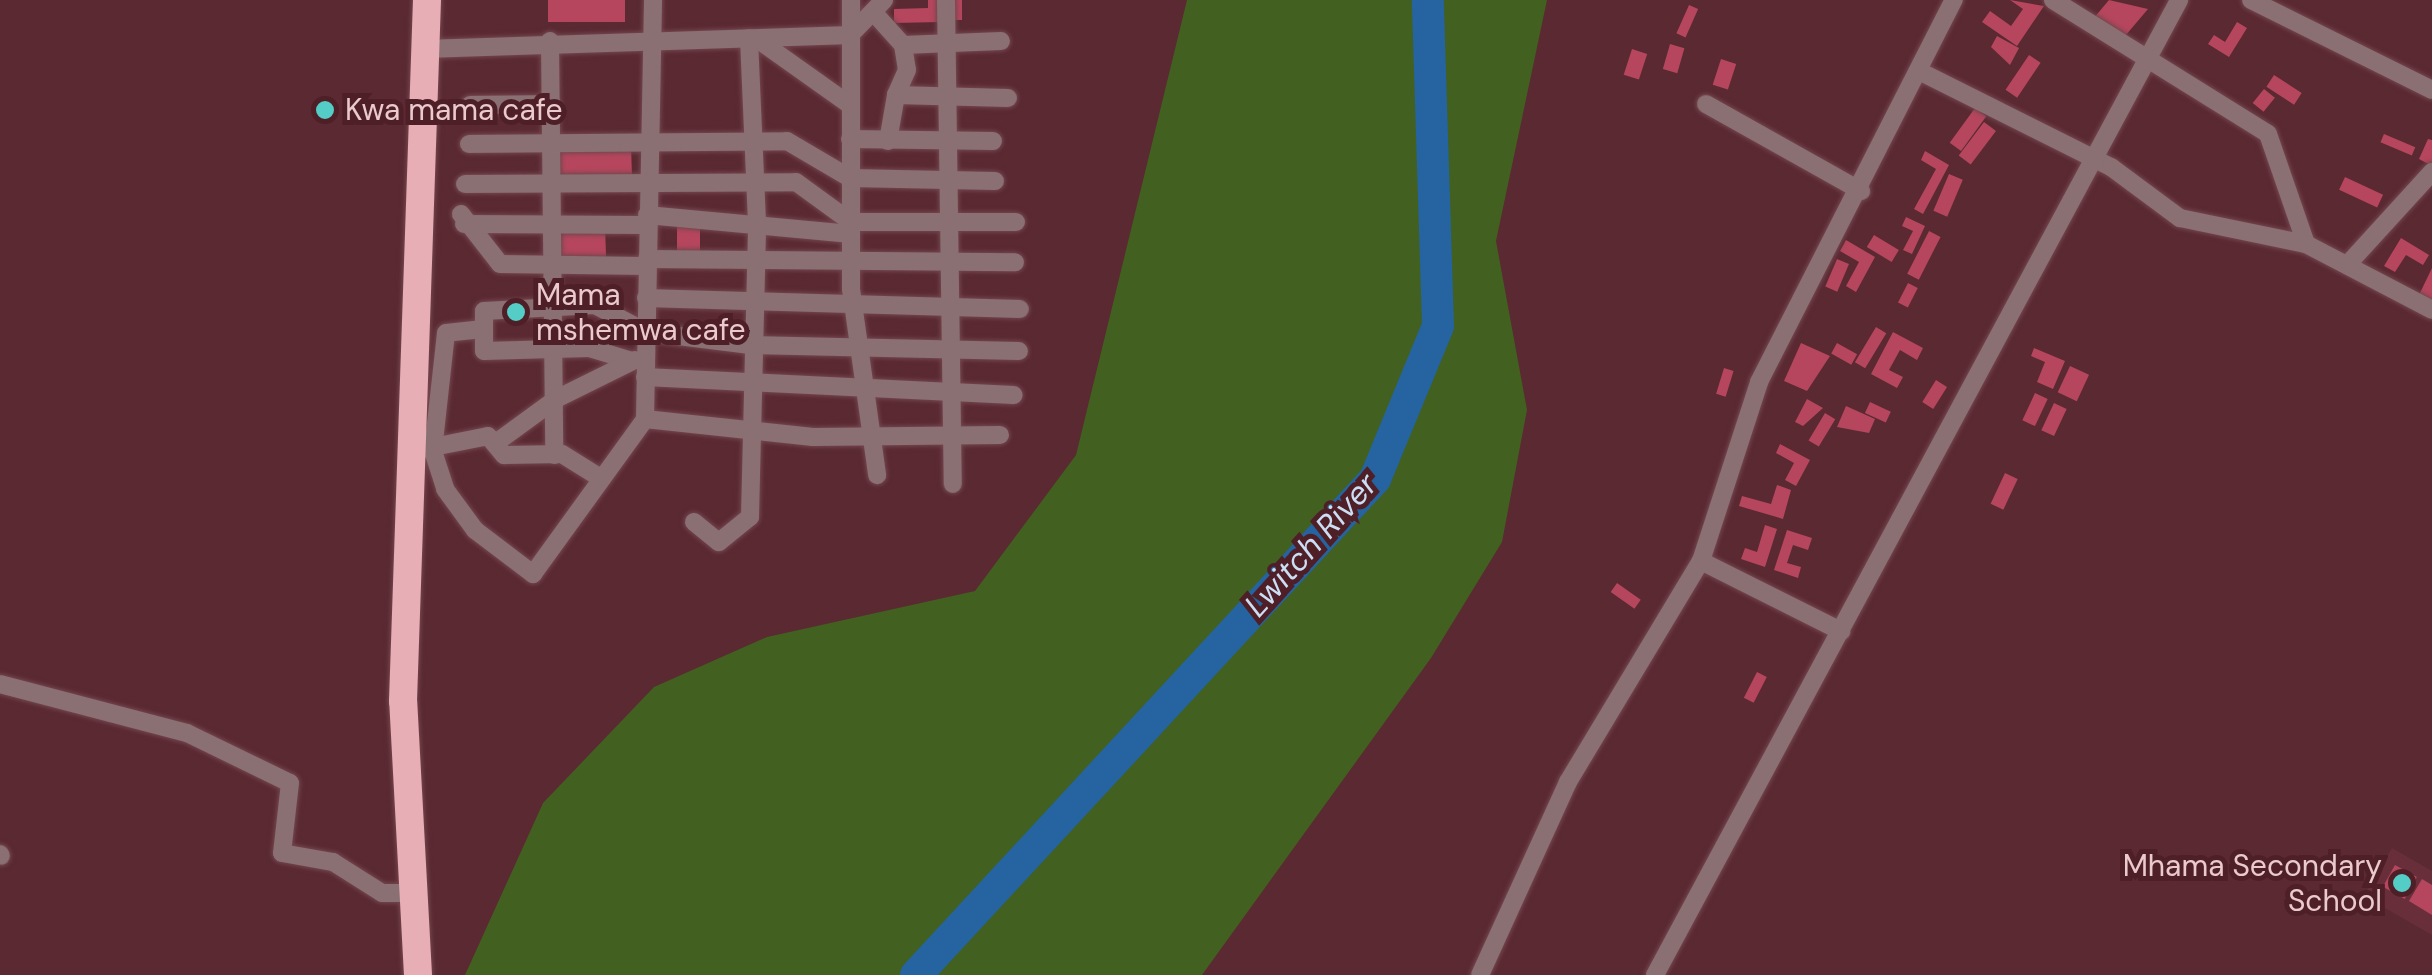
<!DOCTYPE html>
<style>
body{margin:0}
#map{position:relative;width:2432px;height:975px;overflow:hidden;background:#5a2932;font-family:"DM Sans",sans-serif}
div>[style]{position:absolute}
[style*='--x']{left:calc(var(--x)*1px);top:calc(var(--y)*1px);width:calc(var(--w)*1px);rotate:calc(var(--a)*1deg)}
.built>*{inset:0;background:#682f3a}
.green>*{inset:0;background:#42601f}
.river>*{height:32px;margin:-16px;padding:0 16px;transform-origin:16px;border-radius:16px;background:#2564a0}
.building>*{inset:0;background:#b5465d;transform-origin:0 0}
.roads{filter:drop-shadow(0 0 2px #74464e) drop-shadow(0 0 2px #74464e)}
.minor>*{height:18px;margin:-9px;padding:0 9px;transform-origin:9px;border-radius:9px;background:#8a7073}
.trunk>*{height:28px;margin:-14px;padding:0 14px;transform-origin:14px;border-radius:14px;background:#e8aeb5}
.dots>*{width:28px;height:28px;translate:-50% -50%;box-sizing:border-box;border:5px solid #4f1f28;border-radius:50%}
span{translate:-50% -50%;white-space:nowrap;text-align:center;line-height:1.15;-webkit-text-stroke:10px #4f1f28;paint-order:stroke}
.poi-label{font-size:30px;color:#eacacd}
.left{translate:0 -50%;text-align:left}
.right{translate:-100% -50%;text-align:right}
.water-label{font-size:32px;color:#cbdef3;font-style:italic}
</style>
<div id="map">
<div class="built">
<i style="clip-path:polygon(2392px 848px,2432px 871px,2432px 935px,2364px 896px)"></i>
</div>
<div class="green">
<i style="clip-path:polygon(1187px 0,1547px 0,1496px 241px,1527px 410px,1502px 542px,1431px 658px,1202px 975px,465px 975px,543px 803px,654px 687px,767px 637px,975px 591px,1076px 455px)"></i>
</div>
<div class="river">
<i style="--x:916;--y:975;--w:676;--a:-47.22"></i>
<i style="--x:1375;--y:479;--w:165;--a:-67.6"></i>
<i style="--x:1438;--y:326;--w:326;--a:-91.8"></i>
</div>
<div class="building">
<i style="left:548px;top:0;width:77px;height:22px"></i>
<i style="clip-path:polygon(928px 0,941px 0,942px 22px,894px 23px,894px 9px,928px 8px)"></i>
<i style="left:951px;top:0;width:11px;height:20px"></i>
<i style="clip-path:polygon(2010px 0,2044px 6px,2017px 46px,1982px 22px,1990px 11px,2011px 26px,2023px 9px)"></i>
<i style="clip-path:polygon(2109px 0,2148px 9px,2120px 42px,2093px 19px)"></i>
<i style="left:1689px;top:5px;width:10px;height:31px;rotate:24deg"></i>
<i style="clip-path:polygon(2237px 22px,2247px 28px,2229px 57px,2208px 44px,2214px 35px,2225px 42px)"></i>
<i style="clip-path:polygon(1997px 36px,2019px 48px,2010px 65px,1991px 47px)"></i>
<i style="left:1670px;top:44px;width:15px;height:26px;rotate:16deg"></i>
<i style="left:1632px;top:49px;width:16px;height:27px;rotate:18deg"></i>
<i style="left:2029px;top:55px;width:14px;height:42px;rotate:34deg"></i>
<i style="left:1721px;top:59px;width:16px;height:27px;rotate:18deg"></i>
<i style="left:2274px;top:75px;width:33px;height:14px;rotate:33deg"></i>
<i style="left:2264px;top:89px;width:14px;height:18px;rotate:39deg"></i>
<i style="left:1975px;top:108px;width:14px;height:43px;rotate:36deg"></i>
<i style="left:1984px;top:122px;width:15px;height:42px;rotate:37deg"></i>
<i style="left:2384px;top:134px;width:34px;height:9px;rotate:23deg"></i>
<i style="clip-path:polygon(2428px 139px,2432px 140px,2432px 166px,2419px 159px)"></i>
<i style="left:631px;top:146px;width:29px;height:75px;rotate:88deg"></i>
<i style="clip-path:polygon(1925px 151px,1949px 165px,1923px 214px,1914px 209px,1936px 169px,1921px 160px)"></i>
<i style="left:1949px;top:174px;width:15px;height:40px;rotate:23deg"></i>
<i style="left:2345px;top:177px;width:42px;height:14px;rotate:25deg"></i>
<i style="clip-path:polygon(1906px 217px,1925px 226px,1912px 254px,1903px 250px,1913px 231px,1902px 226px)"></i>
<i style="left:677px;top:222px;width:23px;height:32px"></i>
<i style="left:605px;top:226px;width:33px;height:48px;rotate:88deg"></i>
<i style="left:1929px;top:231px;width:13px;height:48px;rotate:27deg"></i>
<i style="left:1874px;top:235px;width:29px;height:14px;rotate:31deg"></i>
<i style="clip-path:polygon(2401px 238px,2429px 255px,2423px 265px,2406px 255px,2395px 272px,2384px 266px)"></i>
<i style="clip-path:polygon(1846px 240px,1875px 257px,1856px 292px,1846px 286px,1859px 262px,1840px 251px)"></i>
<i style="left:1837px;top:259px;width:13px;height:30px;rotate:23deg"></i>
<i style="clip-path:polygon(2432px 268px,2432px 301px,2419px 295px)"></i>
<i style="left:1908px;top:283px;width:11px;height:22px;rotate:27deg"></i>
<i style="left:1876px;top:327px;width:12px;height:41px;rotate:31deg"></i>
<i style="clip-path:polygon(1893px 332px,1923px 348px,1917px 360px,1900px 350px,1889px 370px,1903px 377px,1897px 388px,1871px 374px)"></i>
<i style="clip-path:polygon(1801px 343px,1830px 356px,1807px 391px,1784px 381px)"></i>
<i style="left:1837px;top:343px;width:23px;height:12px;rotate:29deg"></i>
<i style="clip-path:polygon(2034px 348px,2065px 361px,2053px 389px,2037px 382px,2045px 362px,2031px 356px)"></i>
<i style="left:2070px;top:366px;width:21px;height:29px;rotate:25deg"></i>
<i style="left:1724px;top:368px;width:10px;height:27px;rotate:17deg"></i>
<i style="left:1936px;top:380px;width:13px;height:26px;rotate:32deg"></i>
<i style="left:2035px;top:393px;width:14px;height:30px;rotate:25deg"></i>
<i style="clip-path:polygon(1807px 399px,1823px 408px,1803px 426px,1795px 422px)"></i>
<i style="left:1870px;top:402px;width:23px;height:12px;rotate:25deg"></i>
<i style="left:2054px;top:403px;width:14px;height:30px;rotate:25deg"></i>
<i style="clip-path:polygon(1846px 406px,1875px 419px,1869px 433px,1837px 427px)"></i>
<i style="left:1825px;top:413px;width:12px;height:32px;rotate:31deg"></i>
<i style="clip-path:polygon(1780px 444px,1810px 460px,1796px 486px,1785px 480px,1794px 463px,1776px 453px)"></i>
<i style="left:2005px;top:473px;width:14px;height:34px;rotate:25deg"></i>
<i style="clip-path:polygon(1777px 485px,1791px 490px,1783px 519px,1739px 506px,1742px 496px,1771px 504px)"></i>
<i style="clip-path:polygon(1765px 525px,1777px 529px,1765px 567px,1741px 559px,1745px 548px,1757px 552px)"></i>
<i style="clip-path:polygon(1787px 530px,1812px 538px,1808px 550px,1793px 545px,1787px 563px,1801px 567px,1798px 578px,1774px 570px)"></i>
<i style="left:1617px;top:583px;width:29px;height:11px;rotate:35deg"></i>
<i style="left:1757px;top:672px;width:11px;height:29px;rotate:27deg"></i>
<i style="left:2395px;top:865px;width:25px;height:25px;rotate:29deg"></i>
<i style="clip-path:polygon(2422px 879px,2432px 885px,2432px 915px,2409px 901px)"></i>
</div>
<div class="roads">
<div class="minor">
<i style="--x:851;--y:0;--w:289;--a:90"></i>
<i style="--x:851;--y:289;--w:188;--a:82"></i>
<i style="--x:946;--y:0;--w:484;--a:89.2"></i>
<i style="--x:2053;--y:0;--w:253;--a:31.9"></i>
<i style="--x:2268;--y:134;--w:116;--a:70.9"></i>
<i style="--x:2251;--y:0;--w:202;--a:26.4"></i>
<i style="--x:875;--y:14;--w:42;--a:47.9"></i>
<i style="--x:903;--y:45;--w:25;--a:81"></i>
<i style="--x:907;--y:70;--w:27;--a:114"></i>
<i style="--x:757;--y:39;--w:114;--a:35.4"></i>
<i style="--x:550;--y:41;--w:414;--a:89.4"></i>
<i style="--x:903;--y:45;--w:98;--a:-2.3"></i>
<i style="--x:426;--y:49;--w:424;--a:-1.9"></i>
<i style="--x:850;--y:35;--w:49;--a:-45.8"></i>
<i style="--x:1919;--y:71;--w:215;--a:26.6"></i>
<i style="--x:2111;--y:167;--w:86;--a:36.5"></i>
<i style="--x:2180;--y:218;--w:129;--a:11.7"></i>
<i style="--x:2306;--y:244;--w:142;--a:27.6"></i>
<i style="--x:1706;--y:104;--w:178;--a:29.3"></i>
<i style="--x:470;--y:105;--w:82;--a:-0.7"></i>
<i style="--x:850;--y:139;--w:143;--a:0.8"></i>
<i style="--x:888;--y:141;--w:47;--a:-80.1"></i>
<i style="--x:896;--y:95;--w:112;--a:1.5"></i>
<i style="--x:469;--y:144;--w:318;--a:-0.5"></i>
<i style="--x:787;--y:141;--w:73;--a:30.4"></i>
<i style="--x:850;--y:178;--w:145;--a:1.2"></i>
<i style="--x:465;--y:184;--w:331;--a:-0.3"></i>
<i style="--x:796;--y:182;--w:68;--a:36"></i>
<i style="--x:851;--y:222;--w:165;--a:0"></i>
<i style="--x:461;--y:214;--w:63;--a:52"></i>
<i style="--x:500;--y:264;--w:147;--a:0.8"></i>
<i style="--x:647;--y:215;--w:205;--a:5.3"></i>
<i style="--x:464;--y:224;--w:183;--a:0.3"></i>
<i style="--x:647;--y:259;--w:368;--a:0.5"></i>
<i style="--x:2348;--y:264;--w:125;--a:-47.6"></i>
<i style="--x:646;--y:298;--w:374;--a:1.7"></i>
<i style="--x:483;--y:329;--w:37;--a:174"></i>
<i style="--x:446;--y:333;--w:119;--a:96.3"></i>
<i style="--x:433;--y:451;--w:40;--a:72"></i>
<i style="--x:445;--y:489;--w:51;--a:53.8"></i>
<i style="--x:475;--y:530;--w:73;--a:37.2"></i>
<i style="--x:533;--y:574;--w:191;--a:-54.1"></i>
<i style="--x:645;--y:419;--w:419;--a:-88.9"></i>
<i style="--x:629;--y:360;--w:42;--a:-163.3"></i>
<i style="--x:589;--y:348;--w:105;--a:178.4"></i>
<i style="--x:484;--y:351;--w:40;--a:-90"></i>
<i style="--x:484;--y:311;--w:111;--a:-3.1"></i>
<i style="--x:595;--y:305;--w:58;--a:27.9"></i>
<i style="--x:646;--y:332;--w:105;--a:7.1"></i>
<i style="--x:750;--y:345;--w:269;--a:1.3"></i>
<i style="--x:645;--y:377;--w:369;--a:2.8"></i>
<i style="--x:645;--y:419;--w:169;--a:6.1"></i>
<i style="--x:813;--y:437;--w:187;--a:-0.6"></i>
<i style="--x:497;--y:442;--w:73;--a:-36.1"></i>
<i style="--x:556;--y:399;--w:88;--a:-26.3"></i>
<i style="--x:423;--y:449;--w:66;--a:-11.3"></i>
<i style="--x:488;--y:436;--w:25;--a:50"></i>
<i style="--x:504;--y:455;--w:58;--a:-1"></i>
<i style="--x:562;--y:454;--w:44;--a:31.9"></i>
<i style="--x:694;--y:522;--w:32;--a:39"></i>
<i style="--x:719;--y:542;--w:40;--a:-39"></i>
<i style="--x:750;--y:517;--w:295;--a:-88.6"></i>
<i style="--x:757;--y:222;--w:184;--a:-92.5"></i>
<i style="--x:1701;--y:561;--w:157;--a:26.6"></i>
<i style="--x:0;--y:684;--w:193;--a:14.7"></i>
<i style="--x:187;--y:733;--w:114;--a:25.9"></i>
<i style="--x:290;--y:783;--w:70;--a:96.5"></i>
<i style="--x:282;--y:853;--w:52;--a:10"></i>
<i style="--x:333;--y:862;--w:58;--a:32.3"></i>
<i style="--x:382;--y:893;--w:30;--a:0"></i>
<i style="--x:0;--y:854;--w:2;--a:63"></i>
<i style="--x:1480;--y:975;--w:212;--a:-65.5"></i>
<i style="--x:1568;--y:782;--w:258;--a:-59"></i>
<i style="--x:1701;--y:561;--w:188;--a:-72"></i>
<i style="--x:1759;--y:382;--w:429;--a:-63"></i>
<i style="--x:1655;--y:975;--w:1107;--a:-61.74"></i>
</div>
<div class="trunk">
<i style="--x:418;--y:975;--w:274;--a:-93.1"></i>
<i style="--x:403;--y:701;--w:701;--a:-88.04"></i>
</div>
</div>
<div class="dots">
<i style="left:325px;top:110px;background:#54cdc7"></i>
<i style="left:516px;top:312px;background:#54cdc7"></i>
<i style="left:2402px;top:883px;background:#54cdc7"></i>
</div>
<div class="poi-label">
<span class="left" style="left:345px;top:110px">Kwa mama cafe</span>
<span class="left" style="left:536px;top:312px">Mama<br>mshemwa cafe</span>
<span class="right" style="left:2382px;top:883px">Mhama Secondary<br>School</span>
</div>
<div class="water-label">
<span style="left:1311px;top:545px;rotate:-48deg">Lwitch River</span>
</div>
</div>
